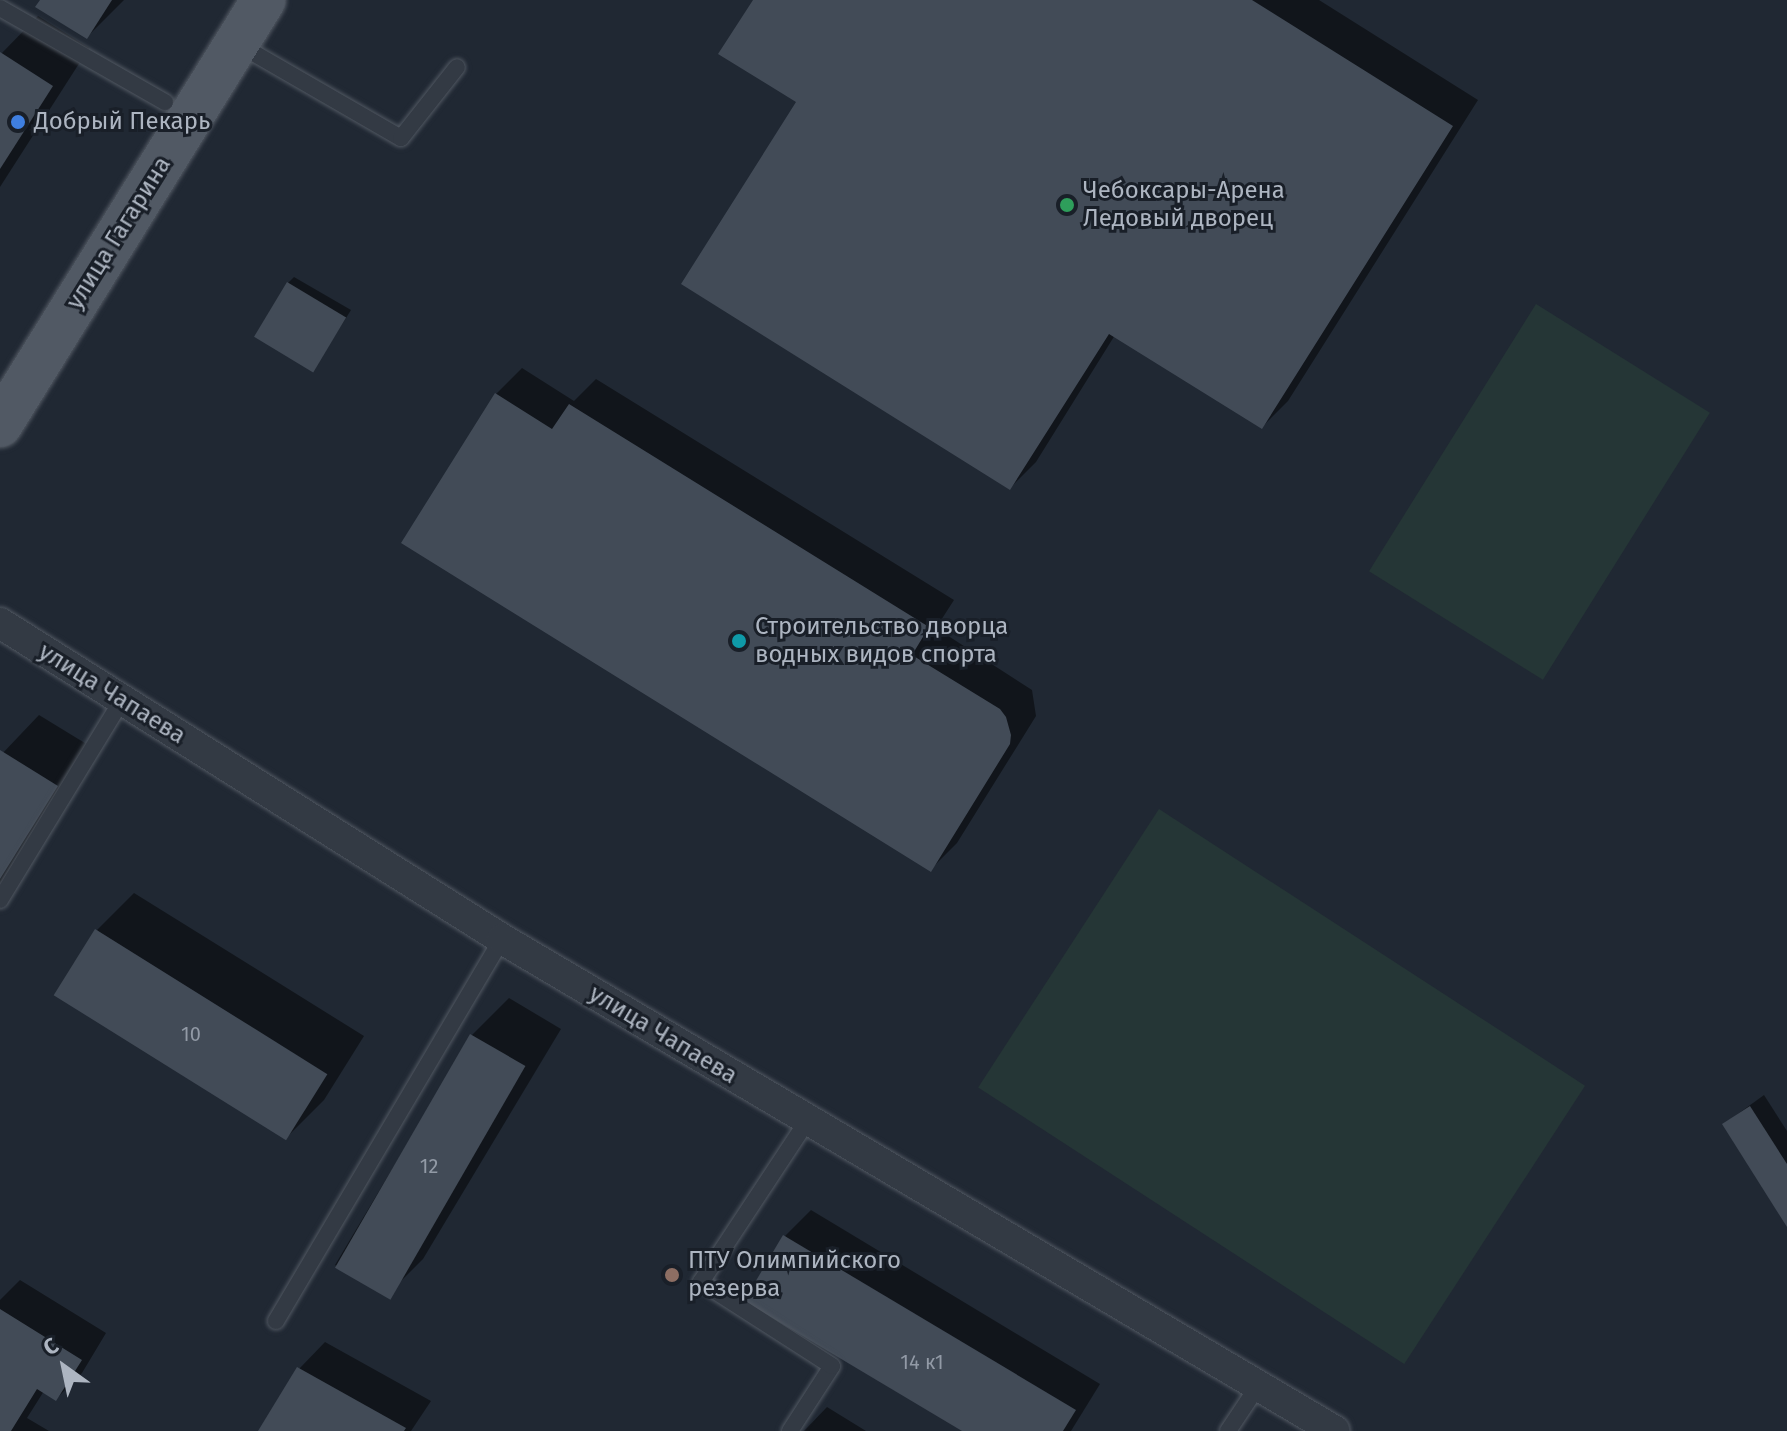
<!DOCTYPE html>
<meta charset="utf-8">
<style>
body{margin:0}
#map{position:relative;width:1787px;height:1431px;overflow:hidden;background:#202833;font-family:"Fira Sans",sans-serif}
div>[style]{position:absolute}
[style*='--x']{left:calc(var(--x)*1px);top:calc(var(--y)*1px);width:calc(var(--w)*1px);rotate:calc(var(--a)*1deg)}
.green>*{inset:0;background:#253636;transform-origin:0 0}
.shadow>*{inset:0;background:#0007}
.building>*{inset:0;background:#424b57;transform-origin:0 0}
.roads{filter:drop-shadow(0 0 2px #515862) drop-shadow(0 0 2px #515862)}
.lane>*{height:16px;margin:-8px;padding:0 8px;transform-origin:8px;border-radius:8px;background:#333a44}
.street>*{height:30px;margin:-15px;padding:0 15px;transform-origin:15px;border-radius:15px;background:#333a44}
.primary>*{height:44px;margin:-22px;padding:0 22px;transform-origin:22px;border-radius:22px;background:#515964}
.dots>*{width:22px;height:22px;translate:-50% -50%;box-sizing:border-box;border:4px solid #191f28;border-radius:50%}
span{translate:-50% -50%;white-space:nowrap;text-align:center;line-height:1.15;-webkit-text-stroke:6px #191f28;paint-order:stroke}
.number-label{font-size:20px;color:#929aa6}
.number-label span{-webkit-text-stroke-width:0}
.poi-label{font-size:24px;color:#adb5c1}
.left{translate:0 -50%;text-align:left}
.street-label{font-size:24px;color:#adb5c1}
.north{position:absolute;left:24px;top:1327px;width:80px;height:80px;-webkit-text-stroke:6px #191f28;paint-order:stroke;rotate:327deg;font-size:22px;font-weight:700;line-height:32px;text-align:center;color:#adb5c1}
.north::after{content:'';display:block;margin:auto;width:28px;height:36px;background:#adb5c1;clip-path:polygon(50% 0,100% 100%,50% 72%,0 100%)}
</style>
<div id="map">
<div class="green">
<i style="left:1536px;top:304px;width:205px;height:315px;rotate:32deg"></i>
<i style="left:1159px;top:809px;width:508px;height:332px;rotate:33deg"></i>
</div>
<div class="shadow">
<i style="clip-path:polygon(42px 0,124px 0,87px 37px)"></i>
<i style="clip-path:polygon(755px 0,1319px 0,1478px 100px,1288px 401px,1262px 427px,1115px 335px,1036px 462px,1010px 488px,799px 102px)"></i>
<i style="clip-path:polygon(38px 16px,89px 48px,0 187px,0 55px)"></i>
<i style="clip-path:polygon(294px 277px,351px 310px,314px 369px,288px 283px)"></i>
<i style="clip-path:polygon(522px 368px,574px 401px,596px 379px,954px 600px,936px 628px,1032px 690px,1036px 716px,957px 843px,931px 869px,496px 394px)"></i>
<i style="clip-path:polygon(39px 715px,93px 748px,0 899px,0 756px)"></i>
<i style="clip-path:polygon(134px 893px,364px 1036px,324px 1100px,287px 1137px,97px 930px)"></i>
<i style="clip-path:polygon(509px 998px,561px 1029px,423px 1259px,386px 1296px,335px 1265px,472px 1035px)"></i>
<i style="clip-path:polygon(1764px 1095px,1787px 1131px,1787px 1223px,1724px 1124px)"></i>
<i style="clip-path:polygon(811px 1210px,1100px 1384px,1071px 1431px,966px 1431px,785px 1236px)"></i>
<i style="clip-path:polygon(20px 1280px,106px 1333px,82px 1373px,56px 1399px,44px 1391px,27px 1418px,49px 1431px,0 1431px,0 1300px)"></i>
<i style="clip-path:polygon(325px 1342px,431px 1401px,411px 1431px,260px 1431px,299px 1369px)"></i>
<i style="clip-path:polygon(827px 1407px,866px 1431px,804px 1431px)"></i>
</div>
<div class="building">
<i style="clip-path:polygon(40px 0,112px 0,87px 39px,35px 7px)"></i>
<i style="clip-path:polygon(753px 0,1252px 0,1453px 126px,1262px 429px,1109px 334px,1010px 490px,681px 284px,796px 102px,718px 54px)"></i>
<i style="clip-path:polygon(0 52px,53px 86px,0 169px)"></i>
<i style="left:287px;top:282px;width:69px;height:64px;rotate:31deg"></i>
<i style="clip-path:polygon(495px 393px,552px 429px,569px 404px,929px 627px,912px 655px,1000px 709px,1006px 717px,1011px 735px,1010px 744px,931px 872px,401px 543px)"></i>
<i style="clip-path:polygon(0 750px,58px 786px,0 879px)"></i>
<i style="left:95px;top:929px;width:274px;height:78px;rotate:32deg"></i>
<i style="left:470px;top:1034px;width:64px;height:270px;rotate:30deg"></i>
<i style="clip-path:polygon(1750px 1106px,1787px 1164px,1787px 1227px,1722px 1124px)"></i>
<i style="clip-path:polygon(783px 1235px,1076px 1410px,1063px 1431px,962px 1431px,744px 1301px)"></i>
<i style="clip-path:polygon(0 1309px,82px 1360px,56px 1401px,37px 1389px,11px 1431px,0 1431px)"></i>
<i style="clip-path:polygon(297px 1367px,406px 1428px,404px 1431px,258px 1431px)"></i>
</div>
<div class="roads">
<div class="lane">
<i style="--x:0;--y:8;--w:190;--a:29.7"></i>
<i style="--x:238;--y:44;--w:188;--a:30"></i>
<i style="--x:401;--y:138;--w:90;--a:-51.7"></i>
<i style="--x:0;--y:900;--w:234;--a:-58.6"></i>
<i style="--x:276;--y:1321;--w:444;--a:-59.4"></i>
<i style="--x:790;--y:1431;--w:77;--a:-57.1"></i>
<i style="--x:832;--y:1366;--w:156;--a:-147.3"></i>
<i style="--x:701;--y:1282;--w:193;--a:-56.6"></i>
<i style="--x:1228;--y:1431;--w:54;--a:-56.3"></i>
</div>
<div class="street">
<i style="--x:0;--y:623;--w:593;--a:32.19"></i>
<i style="--x:502;--y:939;--w:967;--a:30.57"></i>
</div>
<div class="primary">
<i style="--x:0;--y:425;--w:500;--a:-58.2"></i>
</div>
</div>
<div class="dots">
<i style="left:18px;top:122px;background:#3f7fe0"></i>
<i style="left:1067px;top:205px;background:#2e9e5b"></i>
<i style="left:739px;top:641px;background:#0f9aa8"></i>
<i style="left:672px;top:1275px;background:#8d6e63"></i>
</div>
<div class="number-label">
<span style="left:191px;top:1034px">10</span>
<span style="left:429px;top:1166px">12</span>
<span style="left:922px;top:1362px">14 к1</span>
</div>
<div class="poi-label">
<span class="left" style="left:34px;top:122px">Добрый Пекарь</span>
<span class="left" style="left:1083px;top:205px">Чебоксары-Арена<br>Ледовый дворец</span>
<span class="left" style="left:755px;top:641px">Строительство дворца<br>водных видов спорта</span>
<span class="left" style="left:688px;top:1275px">ПТУ Олимпийского<br>резерва</span>
</div>
<div class="street-label">
<span style="left:119px;top:233px;rotate:-58deg">улица Гагарина</span>
<span style="left:112px;top:694px;rotate:32deg">улица Чапаева</span>
<span style="left:663px;top:1035px;rotate:31deg">улица Чапаева</span>
</div>
<div class="north">С</div>
</div>
